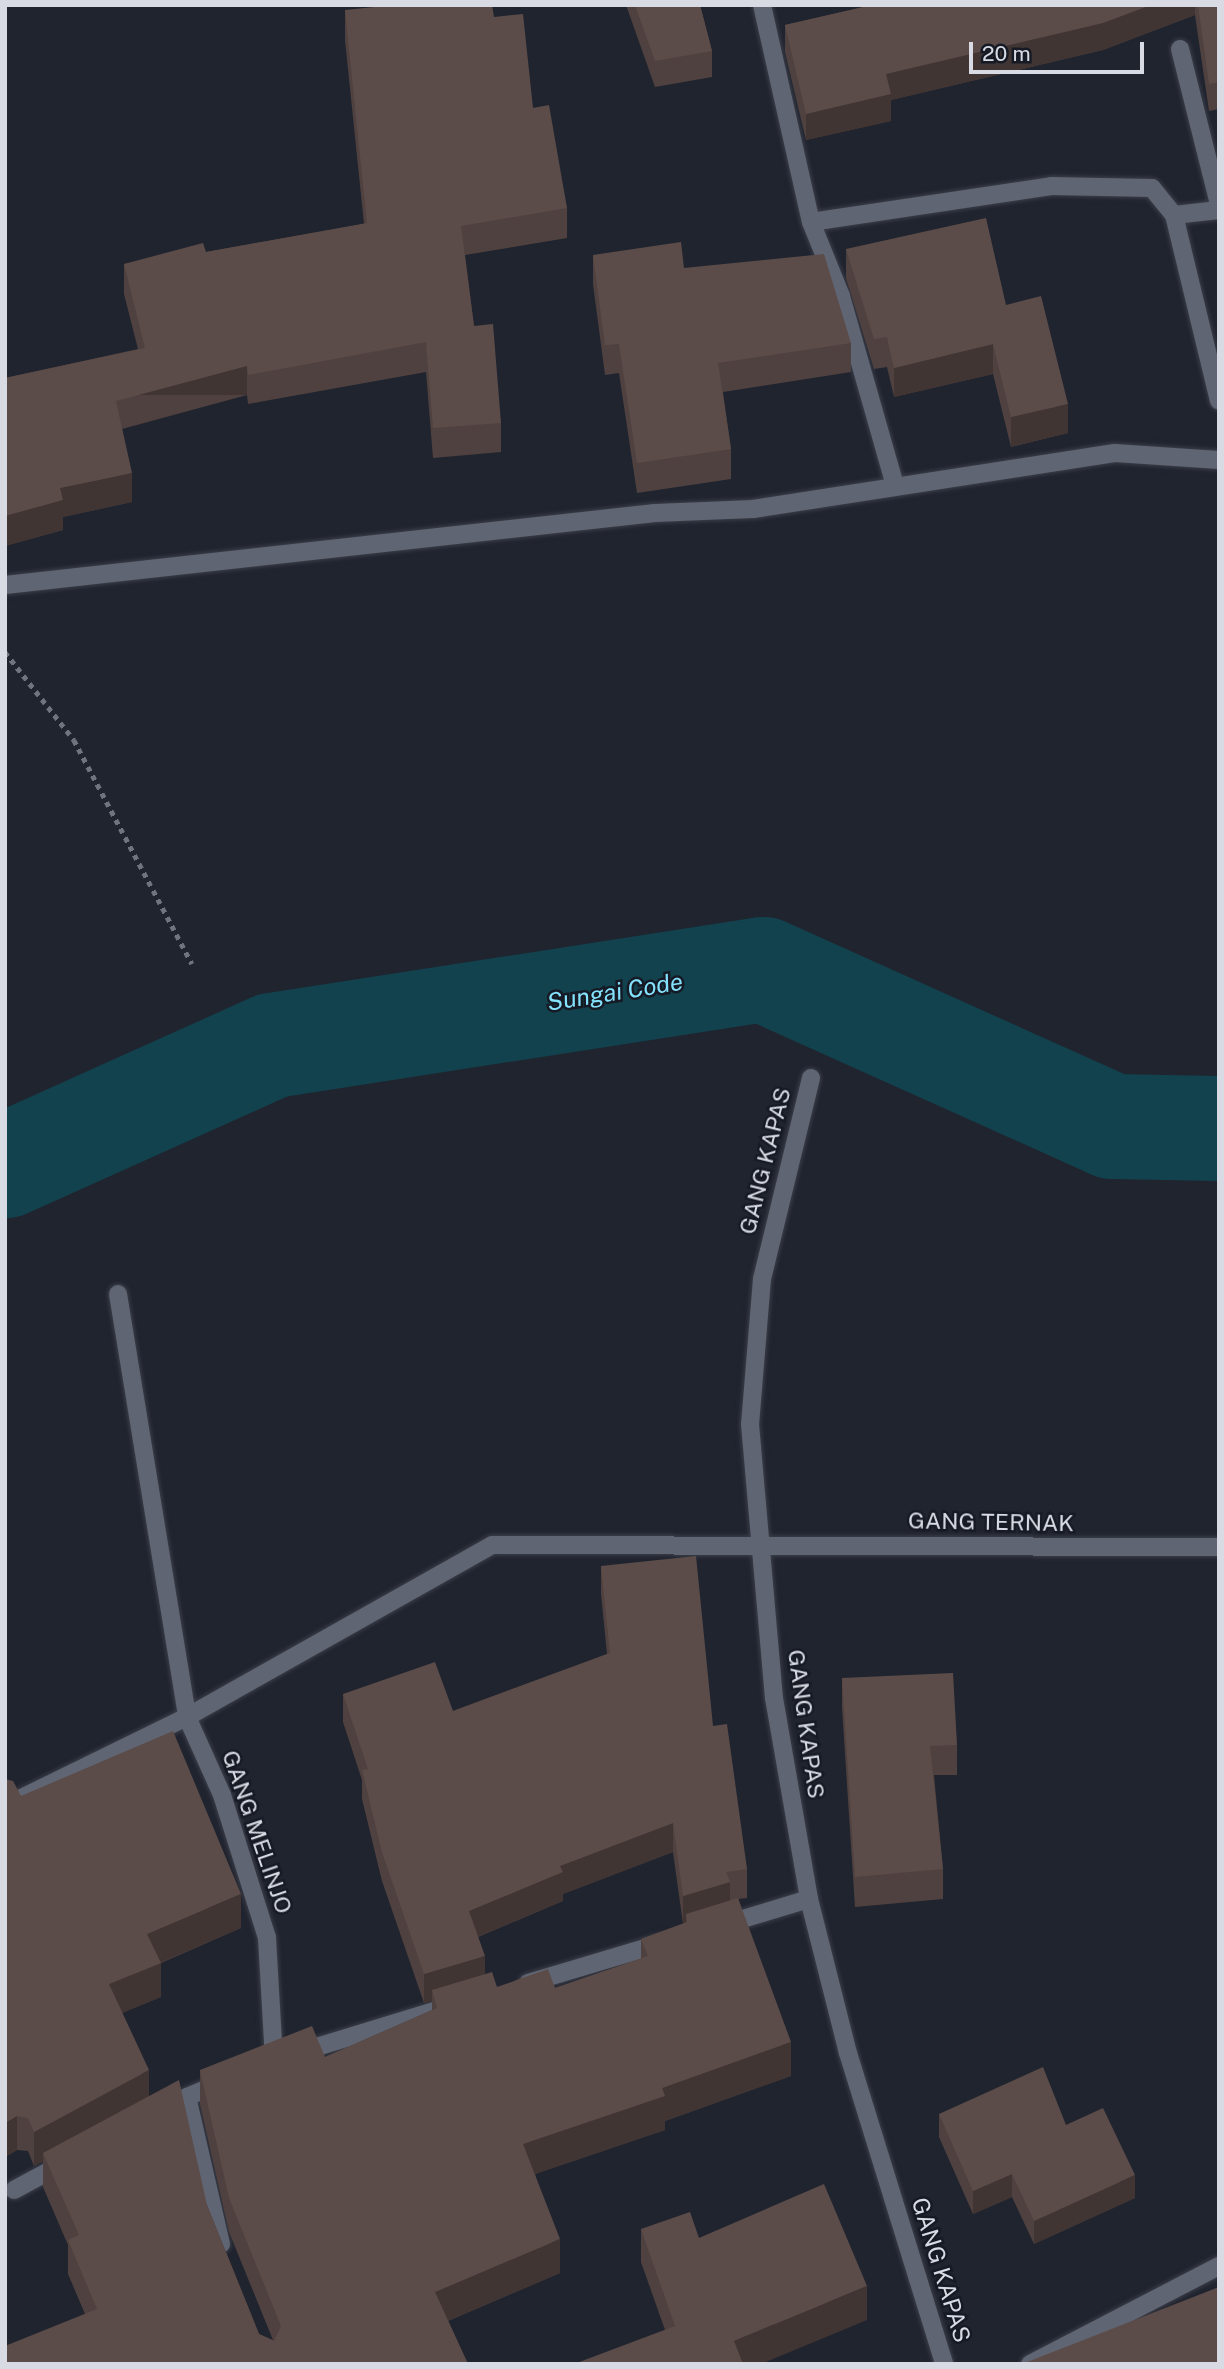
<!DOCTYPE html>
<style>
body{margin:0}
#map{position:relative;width:1224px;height:2369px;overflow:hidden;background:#20242f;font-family:"Public Sans",sans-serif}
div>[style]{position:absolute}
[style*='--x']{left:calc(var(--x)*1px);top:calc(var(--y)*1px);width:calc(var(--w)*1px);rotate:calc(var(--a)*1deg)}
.river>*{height:105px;margin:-52.5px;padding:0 52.5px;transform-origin:52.5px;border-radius:52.5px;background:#11424e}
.path>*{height:4.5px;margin-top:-2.25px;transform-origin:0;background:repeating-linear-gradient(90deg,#70747d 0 5px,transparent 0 10px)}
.roads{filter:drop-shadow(0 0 2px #3b3e48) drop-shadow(0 0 2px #3b3e48)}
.lane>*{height:18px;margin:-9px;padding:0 9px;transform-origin:9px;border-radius:9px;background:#606573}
.street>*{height:18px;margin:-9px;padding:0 9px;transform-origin:9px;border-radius:9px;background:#606573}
.secondary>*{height:18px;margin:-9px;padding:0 9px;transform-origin:9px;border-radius:9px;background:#606573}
.wall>*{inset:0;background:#4f413f}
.shaded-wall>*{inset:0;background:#403533;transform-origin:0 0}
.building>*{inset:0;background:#5c4c49}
span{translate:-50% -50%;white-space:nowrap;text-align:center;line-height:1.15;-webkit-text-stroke:5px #161a25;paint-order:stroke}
.street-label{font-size:23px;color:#d8dbe3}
.water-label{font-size:24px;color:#84e2fd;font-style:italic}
.frame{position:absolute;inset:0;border:7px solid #d8dbe3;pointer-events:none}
.scale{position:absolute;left:969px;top:42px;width:175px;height:32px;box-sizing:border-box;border:4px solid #d8dbe3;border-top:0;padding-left:9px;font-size:21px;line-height:24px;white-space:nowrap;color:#d8dbe3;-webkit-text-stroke:5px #161a25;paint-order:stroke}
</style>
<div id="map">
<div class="river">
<i style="--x:5;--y:1165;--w:293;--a:-24.2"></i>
<i style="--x:272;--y:1045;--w:497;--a:-8.8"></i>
<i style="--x:763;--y:969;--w:383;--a:24.2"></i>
<i style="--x:1112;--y:1126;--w:107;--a:1.1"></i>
</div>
<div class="path">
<i style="--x:5;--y:652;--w:112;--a:51.9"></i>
<i style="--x:74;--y:740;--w:253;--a:62.2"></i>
</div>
<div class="roads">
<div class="lane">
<i style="--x:1180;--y:49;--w:160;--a:75.9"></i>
</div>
<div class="street">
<i style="--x:762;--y:5;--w:222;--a:77.3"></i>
<i style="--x:811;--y:222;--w:80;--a:67.9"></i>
<i style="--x:841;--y:296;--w:193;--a:74.1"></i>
<i style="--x:1174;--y:215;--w:45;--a:-6.3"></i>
<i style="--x:811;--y:222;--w:243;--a:-8.5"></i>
<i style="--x:1051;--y:186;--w:101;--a:1.1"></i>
<i style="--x:1152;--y:188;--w:35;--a:51"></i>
<i style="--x:1174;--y:215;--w:191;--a:76.4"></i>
<i style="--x:5;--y:585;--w:654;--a:-6.32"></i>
<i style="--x:655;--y:513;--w:98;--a:-2.3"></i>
<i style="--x:753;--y:509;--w:366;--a:-8.8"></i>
<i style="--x:1115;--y:453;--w:104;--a:3.9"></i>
<i style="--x:811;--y:1078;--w:207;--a:103.7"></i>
<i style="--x:762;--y:1279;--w:145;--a:94.7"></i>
<i style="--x:750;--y:1424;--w:275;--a:85"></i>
<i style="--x:774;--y:1698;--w:204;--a:80.1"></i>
<i style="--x:809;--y:1899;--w:159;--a:75.8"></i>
<i style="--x:848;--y:2053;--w:325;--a:72.8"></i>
<i style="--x:118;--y:1294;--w:429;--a:80.7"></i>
<i style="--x:187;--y:1717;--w:85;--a:65.8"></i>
<i style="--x:222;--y:1795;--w:150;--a:72.5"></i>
<i style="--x:267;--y:1938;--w:122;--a:86.7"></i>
<i style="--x:5;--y:1806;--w:203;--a:-26.1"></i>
<i style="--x:187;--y:1717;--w:350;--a:-29.4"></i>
<i style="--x:492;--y:1545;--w:727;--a:0.16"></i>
<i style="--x:723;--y:1925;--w:90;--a:-16.8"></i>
<i style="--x:528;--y:1983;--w:140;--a:-16.6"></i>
<i style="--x:297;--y:2053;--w:147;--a:-17"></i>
<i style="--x:14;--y:2190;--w:57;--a:-28.4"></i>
<i style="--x:221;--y:2244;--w:151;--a:-103"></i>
<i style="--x:187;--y:2097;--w:39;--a:-23"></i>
</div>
<div class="secondary">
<i style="--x:1030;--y:2364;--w:213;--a:-27.4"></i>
</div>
</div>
<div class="wall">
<i style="clip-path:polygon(626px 5px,700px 5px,712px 51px,712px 77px,655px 87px)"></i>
<i style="clip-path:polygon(872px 5px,1219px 5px,1219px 109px,1209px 111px,1195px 15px,1103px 50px,891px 100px,891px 121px,806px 140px,785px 52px,785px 25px)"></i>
<i style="clip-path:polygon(345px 10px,494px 17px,533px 108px,567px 208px,567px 238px,465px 255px,474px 326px,501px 423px,501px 452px,433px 458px,426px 372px,248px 404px,247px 395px,122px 429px,132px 502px,63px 517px,63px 530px,5px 546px,5px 378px,138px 349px,124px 294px,124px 264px,206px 252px,364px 224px,345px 40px)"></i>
<i style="clip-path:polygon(846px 249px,1006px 305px,1068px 433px,1011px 447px,993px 374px,894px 397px,887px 367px,874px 369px,846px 278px)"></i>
<i style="clip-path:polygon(593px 255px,684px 268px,851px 343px,851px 372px,723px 392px,731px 449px,731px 479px,637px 493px,619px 373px,605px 375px,593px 284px)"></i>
<i style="clip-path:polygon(evenodd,601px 1566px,713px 1726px,747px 1869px,747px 1898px,738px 1899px,791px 2076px,665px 2121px,665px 2130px,535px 2174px,560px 2273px,448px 2321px,468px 2364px,5px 2364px,85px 2314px,68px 2274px,68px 2245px,43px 2187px,43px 2161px,34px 2166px,28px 2151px,17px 2150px,5px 2157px,5px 1779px,21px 1796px,241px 1928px,161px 1963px,161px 1997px,122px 2013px,149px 2096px,207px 2205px,259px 2334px,273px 2340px,229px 2232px,200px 2104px,200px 2070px,325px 2057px,432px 2010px,432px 2001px,424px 2003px,382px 1881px,362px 1799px,362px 1780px,343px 1722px,343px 1694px,453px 1711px,607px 1654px,601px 1594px,601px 1566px,673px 1852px,683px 1924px,641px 1939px,641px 1959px,555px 1988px,497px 1987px,485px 1975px,478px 1937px,563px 1901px,563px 1894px,673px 1852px)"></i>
<i style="clip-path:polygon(842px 1678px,957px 1745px,957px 1775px,934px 1775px,943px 1869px,943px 1899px,855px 1907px,842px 1708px)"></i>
<i style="clip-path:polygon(939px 2114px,1066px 2125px,1135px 2198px,1034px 2244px,1012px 2197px,973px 2214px,939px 2137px)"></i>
<i style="clip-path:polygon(641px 2229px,699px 2238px,867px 2320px,665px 2330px,641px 2262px)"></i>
</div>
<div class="shaded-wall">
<i style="clip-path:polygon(1151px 5px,1195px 5px,1195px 15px,1103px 50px,891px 100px,891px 121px,806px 140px,806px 114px,886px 74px)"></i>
<i style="clip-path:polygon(993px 344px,993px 374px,894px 397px,894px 368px)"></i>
<i style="left:247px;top:366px;width:29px;height:136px;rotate:90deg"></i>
<i style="clip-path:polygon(1068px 404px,1068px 433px,1011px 447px,1011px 417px)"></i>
<i style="clip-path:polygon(132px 473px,132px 502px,63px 517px,63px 530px,5px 546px,5px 516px,60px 488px)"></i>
<i style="clip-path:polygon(673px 1823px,673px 1852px,563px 1894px,563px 1901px,469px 1940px,469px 1911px,560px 1866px)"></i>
<i style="clip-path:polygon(730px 1882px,730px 1911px,686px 1914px,686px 1924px,683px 1925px,683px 1896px)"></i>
<i style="clip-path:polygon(241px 1894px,241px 1928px,147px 1968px,147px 1934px)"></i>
<i style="clip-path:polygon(485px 1956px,485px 1985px,432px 1990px,432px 2001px,424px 2003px,424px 1974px)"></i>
<i style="clip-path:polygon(161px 1963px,161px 1997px,109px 2018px,109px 1984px)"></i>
<i style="clip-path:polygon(791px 2042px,791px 2076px,665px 2121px,665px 2130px,523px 2178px,523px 2144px,662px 2088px)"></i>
<i style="clip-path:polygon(149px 2070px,149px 2104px,43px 2153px,43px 2161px,34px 2166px,34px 2132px)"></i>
<i style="clip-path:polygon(17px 2116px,17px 2150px,5px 2157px,5px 2123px)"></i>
<i style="clip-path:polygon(1012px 2174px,1012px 2197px,973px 2214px,973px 2191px)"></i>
<i style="clip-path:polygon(1135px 2175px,1135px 2198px,1034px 2244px,1034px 2221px)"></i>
<i style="clip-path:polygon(560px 2239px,560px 2273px,435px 2326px,435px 2292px)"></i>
<i style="clip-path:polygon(867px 2286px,867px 2320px,761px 2364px,734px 2364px,734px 2341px)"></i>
</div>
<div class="building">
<i style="clip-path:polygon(394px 5px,492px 5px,494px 17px,523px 14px,533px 108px,549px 105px,567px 208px,461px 226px,474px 326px,493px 324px,501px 423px,433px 428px,426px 342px,248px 375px,247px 366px,116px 401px,132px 473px,60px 488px,63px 500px,5px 516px,5px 378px,145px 348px,124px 264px,203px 243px,206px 252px,367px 223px,345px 10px)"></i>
<i style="clip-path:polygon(635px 5px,700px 5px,712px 51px,655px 61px)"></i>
<i style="clip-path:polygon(872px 5px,1151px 5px,1103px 23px,886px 74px,891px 94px,806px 114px,785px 25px)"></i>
<i style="clip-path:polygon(1198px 5px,1219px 5px,1219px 82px,1209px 84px)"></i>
<i style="clip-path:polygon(986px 218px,1006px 305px,1041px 296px,1068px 404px,1011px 417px,993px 344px,894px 368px,887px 337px,874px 339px,846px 249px)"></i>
<i style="clip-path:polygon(681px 242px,684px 268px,824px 254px,851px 343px,718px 363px,731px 449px,637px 463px,619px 344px,605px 345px,593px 255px)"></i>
<i style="clip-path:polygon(696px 1556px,713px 1726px,727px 1724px,747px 1869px,726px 1872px,730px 1882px,683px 1896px,673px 1823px,560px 1866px,563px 1872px,469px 1911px,485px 1956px,424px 1974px,382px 1852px,362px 1770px,368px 1769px,343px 1694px,435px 1662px,453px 1711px,610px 1653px,601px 1566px)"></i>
<i style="clip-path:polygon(953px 1673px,957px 1745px,930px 1746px,943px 1869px,855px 1877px,842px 1678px)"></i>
<i style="clip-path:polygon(173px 1731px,241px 1894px,147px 1934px,161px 1963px,109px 1984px,149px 2070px,34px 2132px,28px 2118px,17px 2116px,5px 2123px,5px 1779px,13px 1781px,21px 1796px)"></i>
<i style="clip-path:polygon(738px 1898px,791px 2042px,662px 2088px,665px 2096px,523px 2144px,560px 2239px,435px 2292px,468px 2364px,5px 2364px,5px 2346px,97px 2309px,68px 2240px,79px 2235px,43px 2153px,179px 2080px,207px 2205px,259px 2334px,274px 2341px,281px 2326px,229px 2198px,200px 2070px,312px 2026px,325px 2057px,437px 2008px,432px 1990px,492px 1972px,497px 1987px,548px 1969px,555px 1988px,648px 1956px,641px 1939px,687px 1922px,686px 1914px)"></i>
<i style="clip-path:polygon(1043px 2067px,1066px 2125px,1103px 2108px,1135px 2175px,1034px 2221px,1012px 2174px,973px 2191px,939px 2114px)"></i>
<i style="clip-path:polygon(824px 2184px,867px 2286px,734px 2341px,743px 2364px,574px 2364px,675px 2326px,641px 2229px,690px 2212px,699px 2238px)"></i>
<i style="clip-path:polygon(1219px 2287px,1219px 2364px,1022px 2364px)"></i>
</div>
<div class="street-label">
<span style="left:765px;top:1161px;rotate:-76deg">GANG KAPAS</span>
<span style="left:991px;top:1522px;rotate:1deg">GANG TERNAK</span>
<span style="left:806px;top:1724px;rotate:82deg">GANG KAPAS</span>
<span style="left:257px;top:1832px;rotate:71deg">GANG MELINJO</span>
<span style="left:941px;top:2270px;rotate:73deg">GANG KAPAS</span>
</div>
<div class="water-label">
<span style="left:615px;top:992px;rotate:-9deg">Sungai Code</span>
</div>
<div class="frame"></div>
<div class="scale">20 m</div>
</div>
